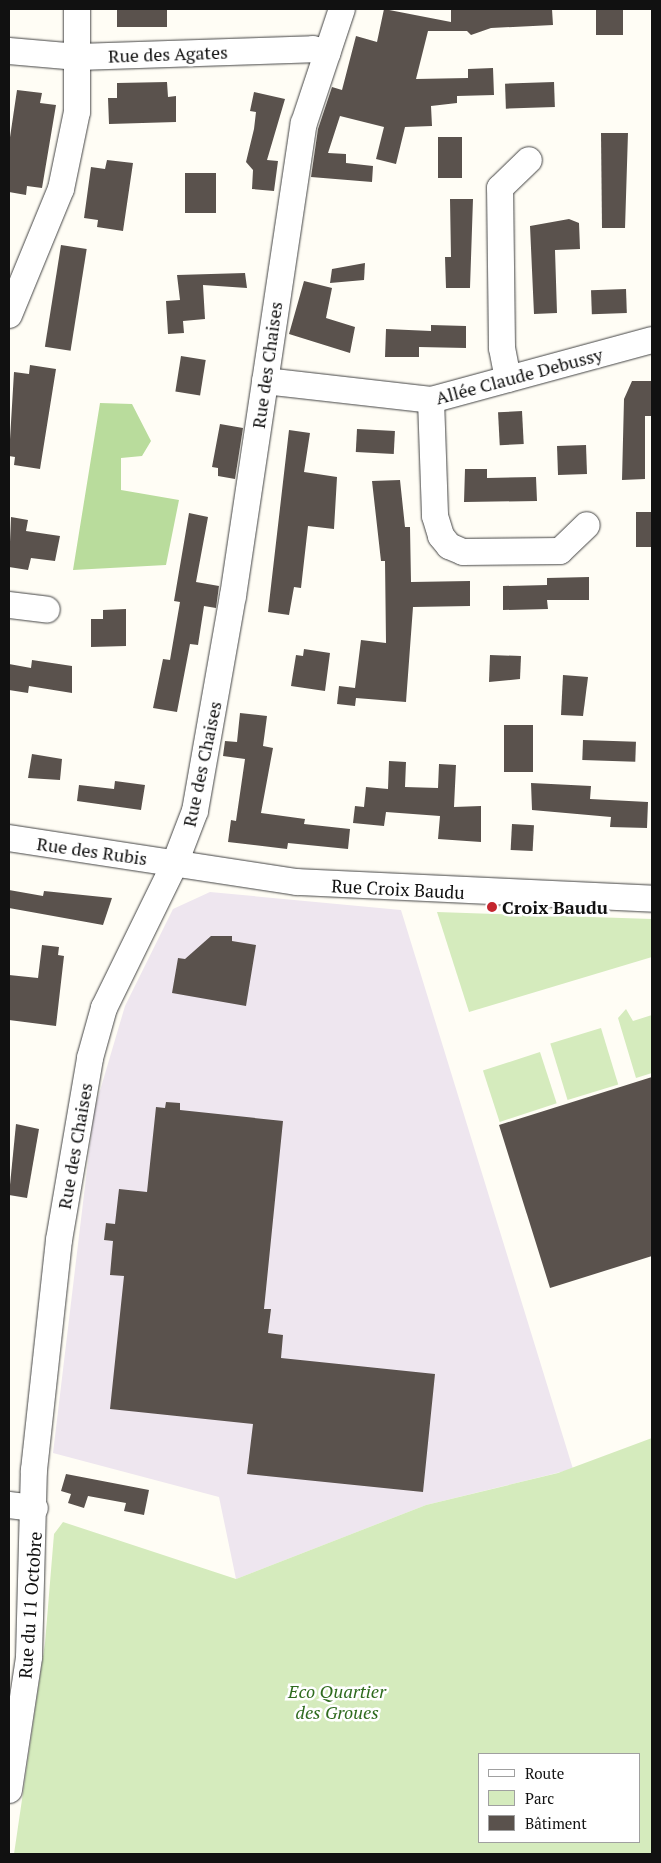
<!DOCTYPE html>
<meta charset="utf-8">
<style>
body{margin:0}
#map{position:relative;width:661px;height:1863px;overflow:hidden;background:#fffdf5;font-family:"PT Serif",serif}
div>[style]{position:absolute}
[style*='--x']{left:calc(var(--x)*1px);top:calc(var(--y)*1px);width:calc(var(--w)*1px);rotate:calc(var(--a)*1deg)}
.industrial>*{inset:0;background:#eee6ef}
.green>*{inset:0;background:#d5ebbd;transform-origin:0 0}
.forest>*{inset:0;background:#b9dc9c}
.building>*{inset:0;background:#5a524d;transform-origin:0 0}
.roads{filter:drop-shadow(0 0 1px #444) drop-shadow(0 0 1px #444)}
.minor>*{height:26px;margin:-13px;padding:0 13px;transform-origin:13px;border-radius:13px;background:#fff}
.dots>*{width:14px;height:14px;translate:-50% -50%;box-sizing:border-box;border:2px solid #fff;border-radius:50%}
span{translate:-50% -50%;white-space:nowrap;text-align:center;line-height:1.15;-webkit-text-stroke:5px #fff;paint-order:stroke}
.street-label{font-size:18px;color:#111}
.poi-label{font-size:18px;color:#111;font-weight:700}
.left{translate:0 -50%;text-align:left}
.park-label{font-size:18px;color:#2f6b1f;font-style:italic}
.frame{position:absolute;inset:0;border:10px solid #111;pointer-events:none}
.legend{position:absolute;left:478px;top:1753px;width:162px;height:90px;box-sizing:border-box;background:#fff;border:1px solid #a0a0a0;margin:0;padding:6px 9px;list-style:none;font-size:15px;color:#111}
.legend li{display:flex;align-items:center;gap:10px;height:25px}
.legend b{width:25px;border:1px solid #a0a0a0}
</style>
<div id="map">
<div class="industrial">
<i style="clip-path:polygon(210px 892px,401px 910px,573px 1469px,426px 1505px,236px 1579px,219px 1497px,53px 1453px,94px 1111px,125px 1006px,173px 909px)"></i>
</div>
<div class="green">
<i style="clip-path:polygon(437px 912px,652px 919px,652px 957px,469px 1012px)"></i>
<i style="clip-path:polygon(626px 1009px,633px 1021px,652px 1015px,652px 1073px,636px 1078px,618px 1018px)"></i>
<i style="left:601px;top:1028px;width:59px;height:53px;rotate:73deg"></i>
<i style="left:540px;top:1052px;width:54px;height:60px;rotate:72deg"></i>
<i style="clip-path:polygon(evenodd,652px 1438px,652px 1854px,14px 1854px,45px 1643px,54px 1534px,63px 1522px,236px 1579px,426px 1505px,558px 1473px,652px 1438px,640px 1754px,640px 1842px,480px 1842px,480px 1754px,640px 1754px)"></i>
</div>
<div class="forest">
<i style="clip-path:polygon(100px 403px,132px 404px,151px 441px,142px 456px,121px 458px,121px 490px,179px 500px,166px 565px,73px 570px)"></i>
</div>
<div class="building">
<i style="left:117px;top:9px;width:50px;height:18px"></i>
<i style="clip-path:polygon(384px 9px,451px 22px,451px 9px,552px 9px,553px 25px,491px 28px,471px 35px,467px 31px,428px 31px,416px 79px,468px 78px,468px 69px,493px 68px,494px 95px,457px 96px,457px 103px,431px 106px,432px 126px,405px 127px,396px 164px,376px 159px,384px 127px,340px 116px,328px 153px,346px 154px,346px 163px,373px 166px,372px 182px,311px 177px,318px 129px,332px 87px,342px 90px,356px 36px,377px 42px)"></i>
<i style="left:596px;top:9px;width:27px;height:26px"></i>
<i style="clip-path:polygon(167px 82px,168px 97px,176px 96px,176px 122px,109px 124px,108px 98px,117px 98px,117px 83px)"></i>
<i style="left:554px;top:82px;width:25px;height:49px;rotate:88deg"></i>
<i style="clip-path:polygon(17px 90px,42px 93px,40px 103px,56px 105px,42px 188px,27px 186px,26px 195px,9px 192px,9px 144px)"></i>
<i style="clip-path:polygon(254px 92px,285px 99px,267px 160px,278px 161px,274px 191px,252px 189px,253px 170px,246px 162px,254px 129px,256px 112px,250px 111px)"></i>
<i style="clip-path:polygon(601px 133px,628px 133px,625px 228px,602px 228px)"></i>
<i style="left:438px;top:137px;width:24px;height:41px"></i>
<i style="clip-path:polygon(107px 160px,133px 163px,123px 231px,97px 227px,98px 220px,84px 218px,91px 167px,105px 169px)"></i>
<i style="left:216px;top:173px;width:40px;height:31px;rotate:90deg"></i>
<i style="clip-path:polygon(450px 199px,473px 199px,470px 288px,446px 288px,445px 257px,451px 257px)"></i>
<i style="clip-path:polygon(569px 219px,579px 223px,580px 249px,555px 250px,557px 313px,534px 314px,530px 226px)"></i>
<i style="left:61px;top:245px;width:26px;height:103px;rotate:9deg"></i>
<i style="clip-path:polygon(365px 263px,364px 280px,330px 283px,332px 269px)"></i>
<i style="clip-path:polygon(245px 273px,247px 288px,203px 285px,205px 319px,183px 321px,184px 333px,168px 334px,166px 301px,180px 300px,177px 275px)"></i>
<i style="clip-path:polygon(304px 281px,332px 288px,326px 318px,355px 327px,350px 353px,289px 334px)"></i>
<i style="left:626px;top:289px;width:24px;height:35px;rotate:88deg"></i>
<i style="clip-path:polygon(431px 325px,466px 326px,466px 348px,419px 347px,419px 357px,385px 357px,386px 329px,431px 331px)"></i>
<i style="left:181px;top:356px;width:25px;height:36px;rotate:9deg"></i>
<i style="clip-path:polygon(30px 365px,56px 369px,40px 469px,14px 465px,15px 457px,9px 456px,14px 372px,29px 374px)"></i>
<i style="clip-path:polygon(632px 381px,652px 381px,652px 416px,645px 416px,645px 479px,622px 480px,624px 399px)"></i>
<i style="left:522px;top:411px;width:33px;height:24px;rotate:87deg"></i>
<i style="clip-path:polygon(220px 424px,243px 428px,235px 479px,218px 476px,218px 468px,212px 467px)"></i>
<i style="left:357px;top:429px;width:38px;height:23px;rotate:3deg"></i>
<i style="clip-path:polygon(289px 430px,310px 433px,304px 472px,337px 477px,334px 529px,308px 526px,301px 588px,294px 587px,289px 615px,268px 612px)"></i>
<i style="left:586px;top:445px;width:29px;height:29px;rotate:88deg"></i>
<i style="clip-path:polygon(465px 469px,487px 469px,487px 478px,536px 477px,537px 501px,464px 502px)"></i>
<i style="clip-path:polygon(400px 480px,405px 527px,410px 527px,411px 582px,470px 581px,470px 606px,413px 607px,406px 702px,356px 698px,355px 706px,337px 704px,339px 686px,355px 688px,361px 640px,386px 643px,385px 561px,381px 561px,372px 481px)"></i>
<i style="left:636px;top:512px;width:16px;height:35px"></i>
<i style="clip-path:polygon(189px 513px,208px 517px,196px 582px,219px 586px,216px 608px,204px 606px,198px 645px,190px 644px,177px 712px,153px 708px,163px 659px,170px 660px,180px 602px,174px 601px)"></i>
<i style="clip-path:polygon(11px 517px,28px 520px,26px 531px,60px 536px,55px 561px,31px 558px,28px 570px,9px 567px)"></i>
<i style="clip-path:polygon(589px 577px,589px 600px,547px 600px,548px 609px,503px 610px,503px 586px,547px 585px,547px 578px)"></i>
<i style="clip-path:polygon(126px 609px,126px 646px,91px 647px,91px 619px,103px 619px,103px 610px)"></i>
<i style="clip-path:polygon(304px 649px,330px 653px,325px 691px,291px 686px,296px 655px,303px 656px)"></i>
<i style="clip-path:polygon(490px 655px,521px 656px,520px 679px,489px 682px)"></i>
<i style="clip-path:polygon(32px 660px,72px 666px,72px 693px,29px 686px,28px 693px,9px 690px,9px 664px,31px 668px)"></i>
<i style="clip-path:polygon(563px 675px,588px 677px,583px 716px,561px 715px)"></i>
<i style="clip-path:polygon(240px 713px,267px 716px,263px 746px,273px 748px,261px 813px,305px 819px,304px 824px,350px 829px,348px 849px,288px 843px,287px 849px,228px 842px,231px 820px,236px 821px,245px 759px,223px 756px,225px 741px,237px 742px)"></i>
<i style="left:504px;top:725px;width:29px;height:47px"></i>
<i style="left:583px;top:740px;width:53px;height:20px;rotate:2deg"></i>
<i style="clip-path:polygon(32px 754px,62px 759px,60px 780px,28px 778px)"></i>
<i style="clip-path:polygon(389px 761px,406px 762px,405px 787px,438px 788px,439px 764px,456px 765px,454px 807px,481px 806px,481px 842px,438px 839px,440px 816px,386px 812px,384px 826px,353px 823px,355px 806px,364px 807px,366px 787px,388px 789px)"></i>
<i style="clip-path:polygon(115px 781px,145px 785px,141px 810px,77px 801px,79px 785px,114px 789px)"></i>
<i style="clip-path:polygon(531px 783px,591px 786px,590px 799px,648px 802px,647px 828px,610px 827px,611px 817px,532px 810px)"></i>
<i style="left:512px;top:824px;width:22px;height:26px;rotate:3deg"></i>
<i style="clip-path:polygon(9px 890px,43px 896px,44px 891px,112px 898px,103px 925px,9px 908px)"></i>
<i style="clip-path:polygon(211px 936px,232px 936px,232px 941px,256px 945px,246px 1006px,172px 993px,178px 958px,185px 959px)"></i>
<i style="clip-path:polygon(42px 945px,59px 947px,58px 955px,64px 956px,56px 1026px,9px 1020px,9px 975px,38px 978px)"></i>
<i style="clip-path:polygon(652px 1077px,652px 1256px,550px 1288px,499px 1125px)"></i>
<i style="clip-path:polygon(166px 1102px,180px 1103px,180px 1110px,283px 1121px,264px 1309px,271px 1309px,268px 1333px,283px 1335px,281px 1358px,435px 1374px,423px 1492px,247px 1474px,253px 1424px,110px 1409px,124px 1276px,110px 1275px,113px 1241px,104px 1240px,106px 1223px,115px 1224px,119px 1189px,147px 1192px,156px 1107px,165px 1108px)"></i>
<i style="clip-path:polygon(16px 1124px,39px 1129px,27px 1198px,9px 1195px)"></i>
<i style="clip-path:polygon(66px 1474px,149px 1490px,144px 1515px,124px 1511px,126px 1503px,88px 1496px,84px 1508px,68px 1503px,71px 1494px,61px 1491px)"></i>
</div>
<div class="roads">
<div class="minor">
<i style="--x:9;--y:51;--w:69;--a:5"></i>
<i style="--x:78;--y:57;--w:235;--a:-1.9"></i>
<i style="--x:313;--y:49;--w:15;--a:16"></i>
<i style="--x:9;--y:315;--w:136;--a:-67.6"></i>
<i style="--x:61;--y:189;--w:79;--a:-78.3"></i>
<i style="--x:77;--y:112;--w:103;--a:-90"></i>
<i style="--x:508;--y:379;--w:32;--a:-101"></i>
<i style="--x:502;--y:348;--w:160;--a:-90.7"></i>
<i style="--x:500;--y:188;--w:40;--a:-44"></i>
<i style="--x:265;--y:381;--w:167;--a:6.5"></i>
<i style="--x:431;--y:400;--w:229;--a:-15.2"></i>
<i style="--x:431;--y:400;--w:116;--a:88"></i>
<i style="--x:435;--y:516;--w:21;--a:73"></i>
<i style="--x:441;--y:536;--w:13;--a:51"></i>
<i style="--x:449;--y:546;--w:15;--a:23"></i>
<i style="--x:463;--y:552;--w:97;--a:-0.6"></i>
<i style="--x:560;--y:551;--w:37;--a:-44"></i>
<i style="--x:9;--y:605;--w:38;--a:7"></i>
<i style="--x:9;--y:838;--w:291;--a:8.7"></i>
<i style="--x:297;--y:882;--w:355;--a:2.7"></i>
<i style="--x:9;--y:1505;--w:26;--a:7"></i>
<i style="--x:9;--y:1790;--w:134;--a:-81.4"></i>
<i style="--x:29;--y:1657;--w:187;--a:-88.5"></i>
<i style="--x:34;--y:1470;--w:231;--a:-83.8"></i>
<i style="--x:59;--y:1240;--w:185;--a:-80.3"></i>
<i style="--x:90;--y:1058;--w:52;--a:-74.4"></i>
<i style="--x:104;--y:1008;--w:161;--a:-63.9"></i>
<i style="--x:175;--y:863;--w:56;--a:-69"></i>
<i style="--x:195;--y:811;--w:218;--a:-80"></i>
<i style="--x:233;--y:596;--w:478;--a:-81.5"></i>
<i style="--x:304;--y:123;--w:120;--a:-71.6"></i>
</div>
</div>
<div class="dots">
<i style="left:492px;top:907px;background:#c4262e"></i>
</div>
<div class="street-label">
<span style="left:168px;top:54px;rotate:-2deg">Rue des Agates</span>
<span style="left:267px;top:365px;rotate:-82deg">Rue des Chaises</span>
<span style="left:519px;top:376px;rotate:-15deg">Allée Claude Debussy</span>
<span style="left:202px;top:764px;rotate:-78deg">Rue des Chaises</span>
<span style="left:92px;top:851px;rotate:8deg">Rue des Rubis</span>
<span style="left:398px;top:889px;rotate:3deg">Rue Croix Baudu</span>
<span style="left:75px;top:1146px;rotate:-80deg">Rue des Chaises</span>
<span style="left:30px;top:1605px;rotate:-86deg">Rue du 11 Octobre</span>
</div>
<div class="poi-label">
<span class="left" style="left:502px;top:907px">Croix Baudu</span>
</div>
<div class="park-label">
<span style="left:337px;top:1702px">Eco Quartier<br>des Groues</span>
</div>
<div class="frame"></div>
<ul class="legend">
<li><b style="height:6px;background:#fff"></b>Route</li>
<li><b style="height:14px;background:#d5ebbd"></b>Parc</li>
<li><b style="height:14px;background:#5a524d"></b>Bâtiment</li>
</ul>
</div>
